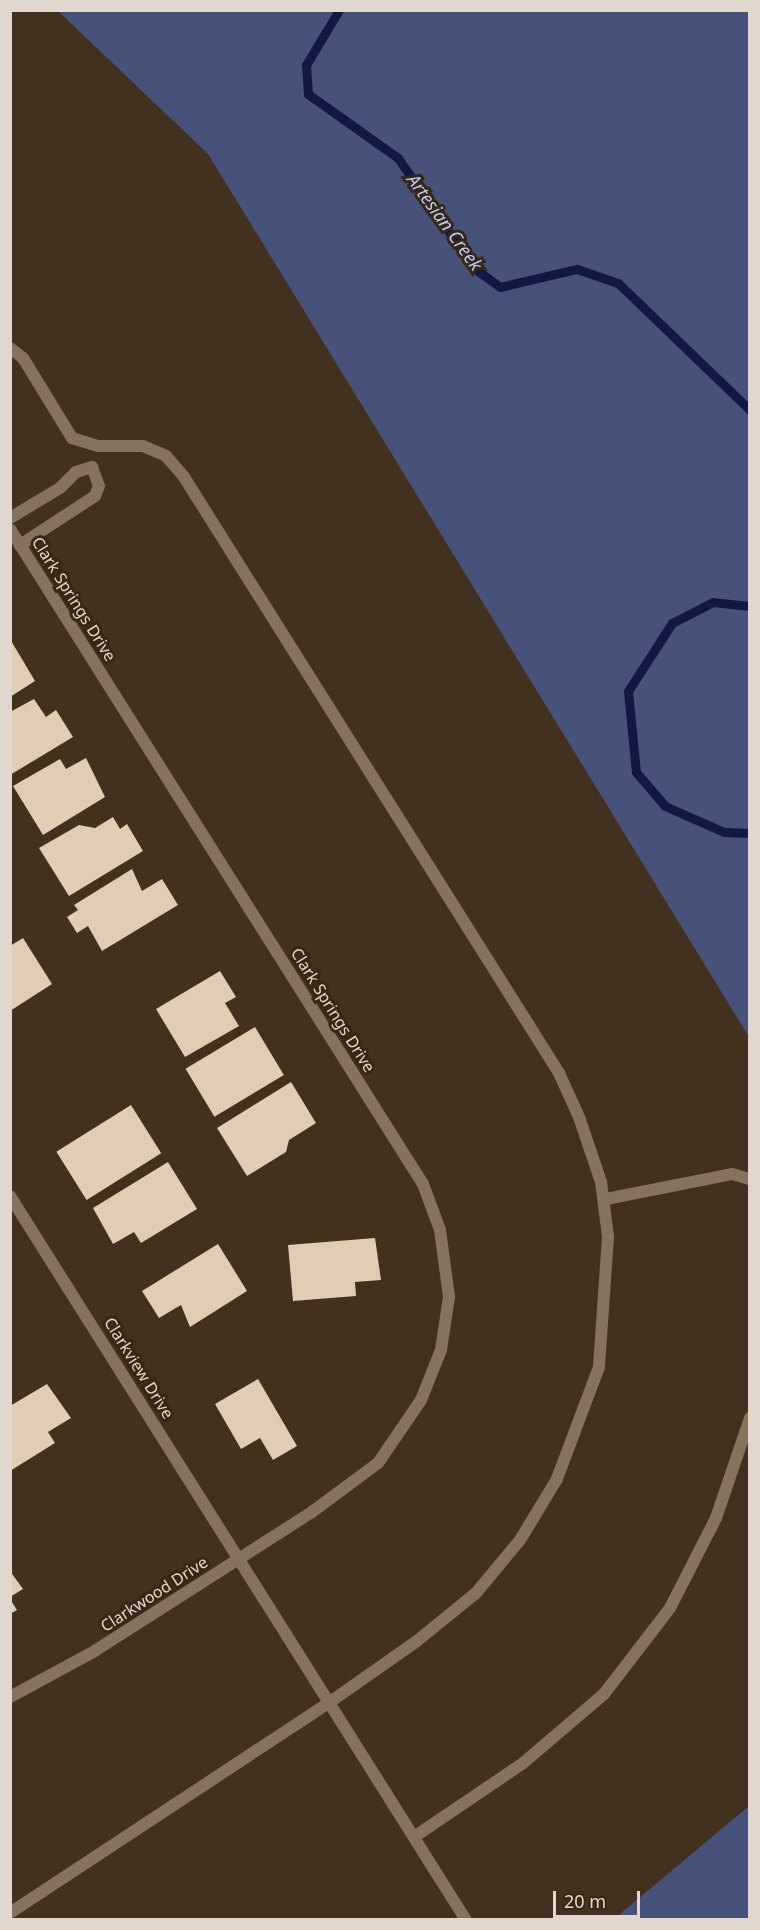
<!DOCTYPE html>
<style>
body{margin:0}
#map{position:relative;width:760px;height:1930px;overflow:hidden;background:#42311f;font-family:"Noto Sans",sans-serif}
div>[style]{position:absolute}
[style*='--x']{left:calc(var(--x)*1px);top:calc(var(--y)*1px);width:calc(var(--w)*1px);rotate:calc(var(--a)*1deg)}
.green>*{inset:0;background:#465279}
.stream>*{height:9px;margin:-4.5px;padding:0 4.5px;transform-origin:4.5px;border-radius:4.5px;background:#111844}
.building>*{inset:0;background:#e1ccb6;transform-origin:0 0}
.street>*{height:12px;margin:-6px;padding:0 6px;transform-origin:6px;border-radius:6px;background:#85735f}
span{translate:-50% -50%;white-space:nowrap;text-align:center;line-height:1.15;-webkit-text-stroke:6px #372715;paint-order:stroke}
.street-label{font-size:16px;color:#e2d7cc}
.water-label{font-size:18px;color:#bbcaf8;font-style:italic}
.frame{position:absolute;inset:0;border:12px solid #e2d7cc;pointer-events:none}
.scale{position:absolute;left:553px;top:1891px;width:87px;height:27px;box-sizing:border-box;border:3px solid #e2d7cc;border-top:0;padding-left:8px;font-size:18px;line-height:21px;white-space:nowrap;color:#e2d7cc;-webkit-text-stroke:4px #372715;paint-order:stroke}
</style>
<div id="map">
<div class="green">
<i style="clip-path:polygon(58px 11px,749px 11px,749px 1037px,208px 154px)"></i>
<i style="clip-path:polygon(749px 1806px,749px 1919px,614px 1919px)"></i>
</div>
<div class="stream">
<i style="--x:339;--y:10;--w:64;--a:121"></i>
<i style="--x:306;--y:65;--w:29;--a:86"></i>
<i style="--x:308;--y:94;--w:110;--a:35.4"></i>
<i style="--x:398;--y:158;--w:134;--a:55.4"></i>
<i style="--x:474;--y:268;--w:32;--a:36"></i>
<i style="--x:500;--y:287;--w:79;--a:-13.2"></i>
<i style="--x:577;--y:269;--w:43;--a:18.9"></i>
<i style="--x:618;--y:283;--w:183;--a:43.9"></i>
<i style="--x:750;--y:606;--w:37;--a:-174"></i>
<i style="--x:713;--y:602;--w:46;--a:152.9"></i>
<i style="--x:672;--y:623;--w:81;--a:122.9"></i>
<i style="--x:628;--y:691;--w:81;--a:84.4"></i>
<i style="--x:636;--y:772;--w:45;--a:49.5"></i>
<i style="--x:665;--y:806;--w:64;--a:23.8"></i>
<i style="--x:724;--y:832;--w:26;--a:2"></i>
</div>
<div class="building">
<i style="clip-path:polygon(10px 639px,35px 681px,10px 697px)"></i>
<i style="clip-path:polygon(34px 699px,46px 717px,56px 710px,73px 737px,10px 775px,10px 712px)"></i>
<i style="clip-path:polygon(86px 758px,105px 797px,43px 835px,13px 786px,60px 759px,66px 769px)"></i>
<i style="clip-path:polygon(113px 817px,120px 829px,127px 824px,143px 851px,69px 896px,39px 848px,79px 825px,95px 828px)"></i>
<i style="clip-path:polygon(132px 869px,142px 891px,162px 879px,178px 905px,102px 951px,88px 926px,77px 933px,67px 917px,78px 910px,74px 905px)"></i>
<i style="clip-path:polygon(23px 938px,52px 984px,10px 1011px,10px 946px)"></i>
<i style="clip-path:polygon(220px 971px,236px 997px,225px 1003px,239px 1026px,185px 1057px,156px 1009px)"></i>
<i style="left:255px;top:1027px;width:56px;height:81px;rotate:59deg"></i>
<i style="clip-path:polygon(291px 1082px,316px 1123px,289px 1140px,286px 1152px,247px 1176px,217px 1128px)"></i>
<i style="left:131px;top:1105px;width:57px;height:88px;rotate:58deg"></i>
<i style="clip-path:polygon(168px 1162px,197px 1209px,141px 1243px,134px 1232px,113px 1244px,93px 1208px)"></i>
<i style="clip-path:polygon(375px 1238px,381px 1280px,355px 1282px,356px 1296px,293px 1301px,288px 1245px)"></i>
<i style="clip-path:polygon(218px 1244px,247px 1291px,190px 1327px,181px 1305px,159px 1318px,142px 1291px)"></i>
<i style="clip-path:polygon(258px 1379px,297px 1446px,273px 1460px,260px 1438px,241px 1449px,215px 1404px)"></i>
<i style="clip-path:polygon(47px 1384px,71px 1418px,48px 1432px,55px 1443px,10px 1471px,10px 1406px)"></i>
<i style="clip-path:polygon(10px 1571px,23px 1589px,10px 1597px)"></i>
<i style="clip-path:polygon(10px 1599px,17px 1610px,10px 1614px)"></i>
</div>
<div class="street">
<i style="--x:10;--y:348;--w:16;--a:38"></i>
<i style="--x:23;--y:358;--w:94;--a:58.5"></i>
<i style="--x:72;--y:438;--w:27;--a:17"></i>
<i style="--x:98;--y:446;--w:45;--a:0"></i>
<i style="--x:143;--y:446;--w:25;--a:23"></i>
<i style="--x:166;--y:456;--w:28;--a:49"></i>
<i style="--x:184;--y:477;--w:704;--a:57.82"></i>
<i style="--x:559;--y:1073;--w:48;--a:65.6"></i>
<i style="--x:579;--y:1117;--w:69;--a:71.3"></i>
<i style="--x:601;--y:1182;--w:55;--a:82.7"></i>
<i style="--x:608;--y:1237;--w:130;--a:94"></i>
<i style="--x:599;--y:1367;--w:120;--a:110.6"></i>
<i style="--x:557;--y:1479;--w:71;--a:121.2"></i>
<i style="--x:520;--y:1540;--w:69;--a:129.7"></i>
<i style="--x:476;--y:1593;--w:76;--a:140.9"></i>
<i style="--x:417;--y:1641;--w:106;--a:145"></i>
<i style="--x:330;--y:1702;--w:383;--a:146.6"></i>
<i style="--x:10;--y:518;--w:58;--a:-31"></i>
<i style="--x:60;--y:488;--w:23;--a:-45"></i>
<i style="--x:76;--y:472;--w:17;--a:-17"></i>
<i style="--x:92;--y:467;--w:20;--a:70"></i>
<i style="--x:99;--y:486;--w:11;--a:112"></i>
<i style="--x:95;--y:496;--w:90;--a:146.8"></i>
<i style="--x:10;--y:529;--w:774;--a:57.77"></i>
<i style="--x:423;--y:1184;--w:49;--a:69.7"></i>
<i style="--x:440;--y:1230;--w:68;--a:82.3"></i>
<i style="--x:449;--y:1297;--w:54;--a:98.6"></i>
<i style="--x:441;--y:1350;--w:54;--a:111.8"></i>
<i style="--x:421;--y:1400;--w:76;--a:124.3"></i>
<i style="--x:378;--y:1463;--w:82;--a:143.4"></i>
<i style="--x:312;--y:1512;--w:258;--a:147.4"></i>
<i style="--x:95;--y:1651;--w:97;--a:151.6"></i>
<i style="--x:10;--y:1196;--w:856;--a:57.8"></i>
<i style="--x:606;--y:1199;--w:128;--a:-11.2"></i>
<i style="--x:732;--y:1174;--w:19;--a:16"></i>
<i style="--x:414;--y:1837;--w:130;--a:-34.1"></i>
<i style="--x:522;--y:1764;--w:108;--a:-40.5"></i>
<i style="--x:604;--y:1694;--w:108;--a:-52.5"></i>
<i style="--x:670;--y:1608;--w:101;--a:-62.9"></i>
<i style="--x:716;--y:1518;--w:106;--a:-71.2"></i>
</div>
<div class="street-label">
<span style="left:74px;top:599px;rotate:58deg">Clark Springs Drive</span>
<span style="left:333px;top:1010px;rotate:58deg">Clark Springs Drive</span>
<span style="left:139px;top:1368px;rotate:58deg">Clarkview Drive</span>
<span style="left:154px;top:1594px;rotate:-33deg">Clarkwood Drive</span>
</div>
<div class="water-label">
<span style="left:445px;top:222px;rotate:54deg">Artesian Creek</span>
</div>
<div class="frame"></div>
<div class="scale">20 m</div>
</div>
